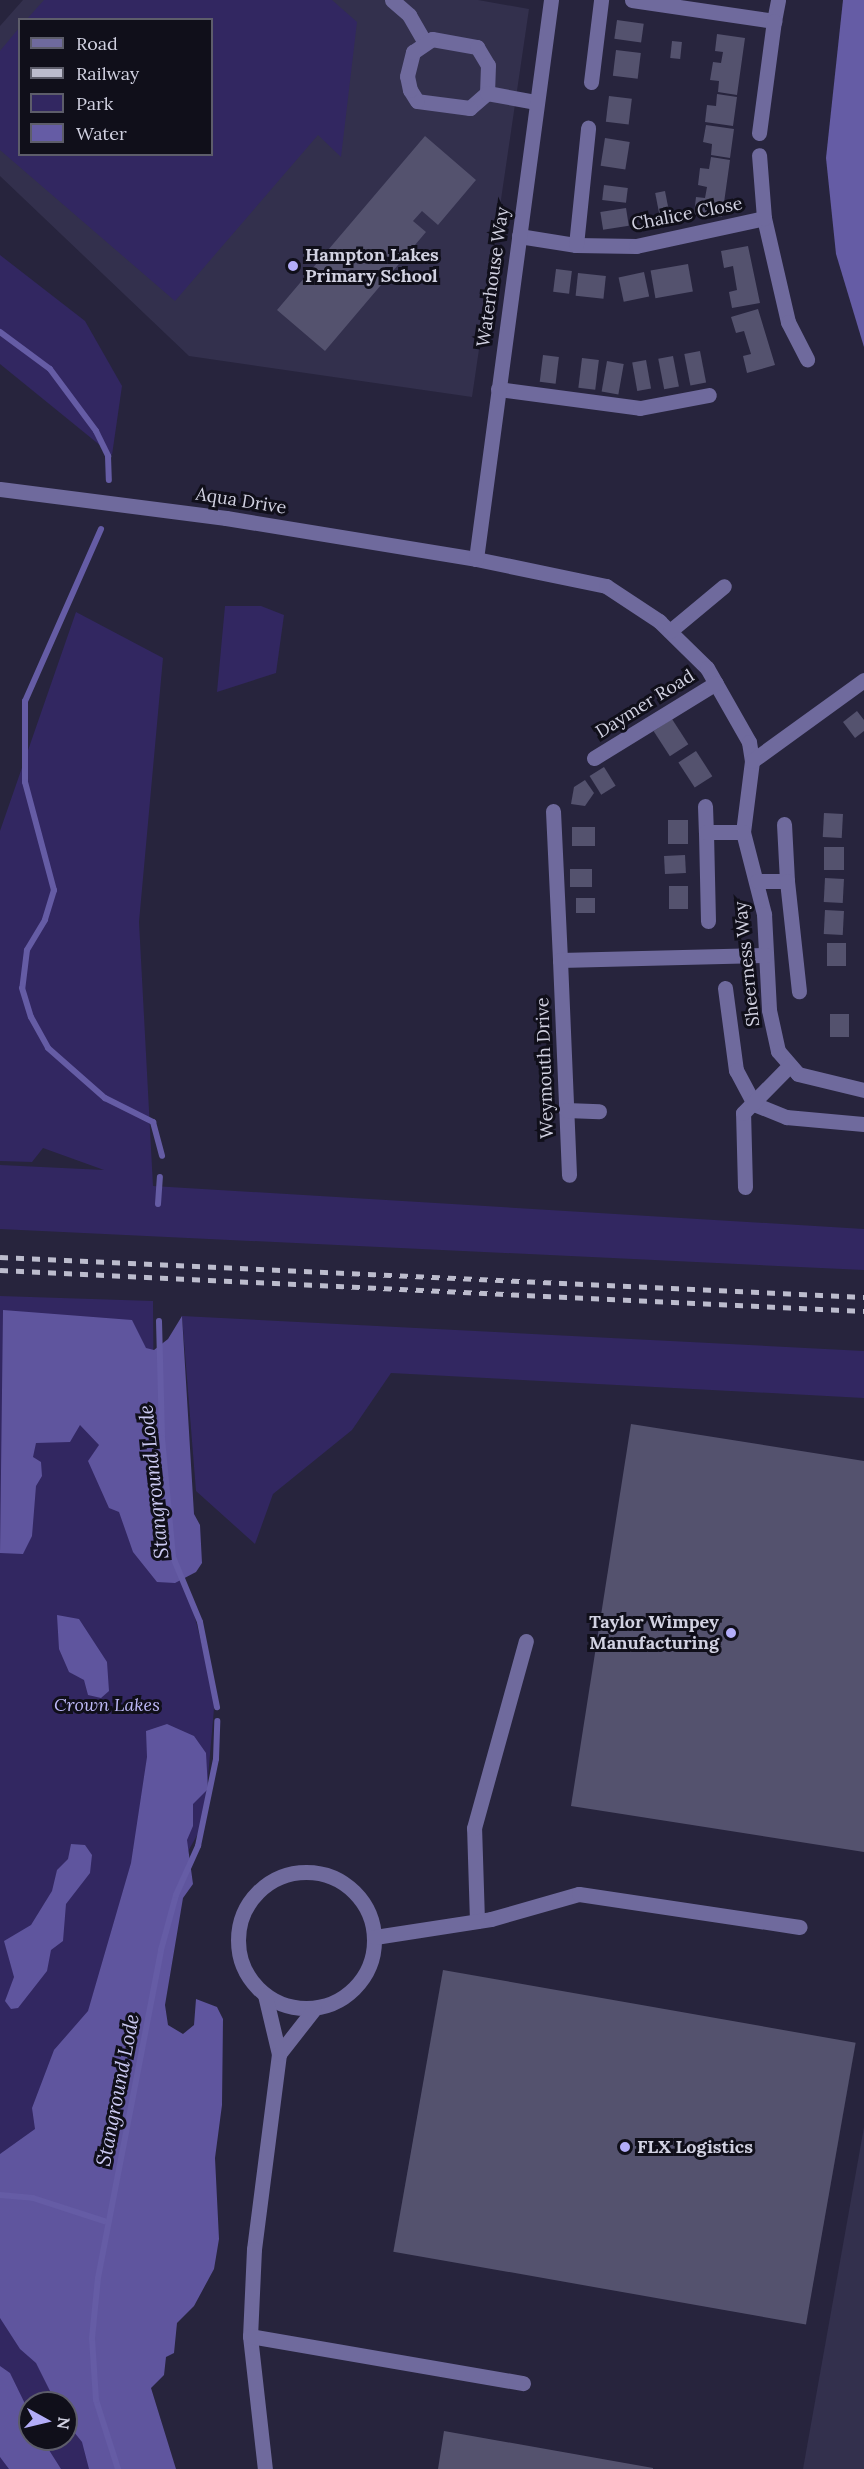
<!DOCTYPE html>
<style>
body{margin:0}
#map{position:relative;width:864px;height:2469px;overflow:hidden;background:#27243d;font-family:Lora,serif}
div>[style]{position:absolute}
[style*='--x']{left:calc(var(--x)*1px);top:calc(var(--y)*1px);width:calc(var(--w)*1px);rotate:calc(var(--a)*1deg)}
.built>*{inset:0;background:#33304d}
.green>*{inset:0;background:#322761}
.forest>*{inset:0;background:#5f559e}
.water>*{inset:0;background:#655ca5}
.stream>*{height:6px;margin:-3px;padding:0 3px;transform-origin:3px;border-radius:3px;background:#655ca5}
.building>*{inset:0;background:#54526e;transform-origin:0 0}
.minor>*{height:15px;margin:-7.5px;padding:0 7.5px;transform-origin:7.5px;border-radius:7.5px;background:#6f6a9d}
.minor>.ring{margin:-7.5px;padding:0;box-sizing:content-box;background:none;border:15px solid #6f6a9d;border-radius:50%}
.rail>*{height:4.5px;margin-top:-2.25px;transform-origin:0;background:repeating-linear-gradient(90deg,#bcbccd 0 8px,transparent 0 16px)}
.dots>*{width:16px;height:16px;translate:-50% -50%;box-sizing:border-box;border:3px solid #100f1a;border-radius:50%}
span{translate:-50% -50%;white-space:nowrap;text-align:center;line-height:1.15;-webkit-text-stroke:6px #100f1a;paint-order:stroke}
.street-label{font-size:18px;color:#d1d1e1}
.poi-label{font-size:18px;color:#d1d1e1;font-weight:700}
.left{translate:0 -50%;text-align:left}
.right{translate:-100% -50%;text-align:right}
.park-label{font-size:18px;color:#bdb8f6;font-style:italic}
.water-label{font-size:20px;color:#cccaf3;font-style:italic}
.legend{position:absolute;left:18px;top:18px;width:195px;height:138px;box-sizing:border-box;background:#100f1a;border:2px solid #5d5d6a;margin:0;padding:8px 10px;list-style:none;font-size:18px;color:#d1d1e1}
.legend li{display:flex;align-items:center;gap:12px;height:30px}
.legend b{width:30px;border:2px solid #5d5d6a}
.north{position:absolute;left:18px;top:2391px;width:60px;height:60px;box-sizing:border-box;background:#100f1a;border:2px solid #5d5d6a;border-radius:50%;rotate:98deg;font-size:16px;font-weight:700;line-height:24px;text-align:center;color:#d1d1e1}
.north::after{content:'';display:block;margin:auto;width:21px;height:27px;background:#b3adf9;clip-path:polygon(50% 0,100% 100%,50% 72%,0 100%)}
</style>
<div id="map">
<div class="built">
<i style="clip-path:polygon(evenodd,23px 0,478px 0,529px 9px,472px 397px,189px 356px,0 176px,0 26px,23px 0,20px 20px,212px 20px,212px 154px,20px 154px,20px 20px)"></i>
<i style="clip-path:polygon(864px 2127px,864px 2469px,803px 2469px)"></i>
</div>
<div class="green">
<i style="clip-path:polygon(44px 0,332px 0,357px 22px,341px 157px,318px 135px,175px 301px,0 150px,0 51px,19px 28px,20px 154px,212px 154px,212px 20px,27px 19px)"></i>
<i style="clip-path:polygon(0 255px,85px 321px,122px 386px,112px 455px,0 364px)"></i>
<i style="clip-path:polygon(225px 606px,261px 606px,284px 615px,276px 673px,217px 692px)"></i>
<i style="clip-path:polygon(76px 612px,163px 658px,139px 922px,153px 1186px,864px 1229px,864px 1270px,0 1229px,0 1165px,104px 1170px,43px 1148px,32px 1162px,0 1161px,0 831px)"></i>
<i style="clip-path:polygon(evenodd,0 1296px,153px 1301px,154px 1436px,168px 1560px,190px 1598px,215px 1697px,204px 1823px,165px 1892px,131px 2469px,0 2469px,0 1296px,30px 2403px,66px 2403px,66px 2439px,30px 2439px,30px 2403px)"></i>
<i style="clip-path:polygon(182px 1316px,864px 1351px,864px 1398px,391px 1373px,352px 1430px,273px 1494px,255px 1544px,196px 1491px)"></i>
</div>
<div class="forest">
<i style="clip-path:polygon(3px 1310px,132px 1320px,146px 1348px,154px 1350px,168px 1339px,182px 1316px,194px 1514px,200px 1525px,202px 1563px,196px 1572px,175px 1583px,157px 1582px,133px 1552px,119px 1512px,109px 1508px,88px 1461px,99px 1445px,80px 1425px,70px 1442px,36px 1443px,33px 1457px,41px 1462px,42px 1476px,36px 1486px,32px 1536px,23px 1554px,0 1553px)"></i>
<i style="clip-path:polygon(57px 1615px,79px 1619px,107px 1662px,109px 1691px,101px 1698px,88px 1695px,84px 1680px,69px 1672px,59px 1649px)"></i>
<i style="clip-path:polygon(167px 1724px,194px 1736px,206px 1753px,208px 1789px,193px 1804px,193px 1826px,187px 1840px,193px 1884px,183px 1898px,165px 2005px,168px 2025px,183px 2034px,194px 2025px,196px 1999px,217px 2007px,223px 2019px,222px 2105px,215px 2158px,219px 2239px,214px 2269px,194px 2306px,177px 2323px,174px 2353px,166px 2357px,164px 2375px,151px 2388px,176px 2469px,89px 2469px,82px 2442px,66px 2422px,66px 2403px,56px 2403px,36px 2363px,20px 2349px,0 2318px,0 2154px,35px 2129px,32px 2108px,54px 2050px,88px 2011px,131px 1863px,147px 1757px,146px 1731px)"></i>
<i style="clip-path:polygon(71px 1844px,85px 1845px,92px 1855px,90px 1873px,66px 1904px,63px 1941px,51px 1950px,47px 1971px,18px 2008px,11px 2009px,5px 2001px,14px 1977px,4px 1941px,31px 1925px,52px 1891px,57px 1870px,68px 1859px)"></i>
<i style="clip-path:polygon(0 2366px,10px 2373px,30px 2414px,30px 2439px,42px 2439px,61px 2469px,9px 2469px,0 2457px)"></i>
</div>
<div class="water">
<i style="clip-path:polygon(843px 0,864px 0,864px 347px,836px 254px,826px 158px)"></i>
</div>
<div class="stream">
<i style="--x:0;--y:332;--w:62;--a:36.5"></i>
<i style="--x:50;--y:369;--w:77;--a:53.4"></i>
<i style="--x:96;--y:431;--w:28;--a:64"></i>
<i style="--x:108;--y:456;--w:24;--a:88"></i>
<i style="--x:101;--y:529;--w:188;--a:113.8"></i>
<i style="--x:25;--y:701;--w:81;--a:90"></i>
<i style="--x:25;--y:782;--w:112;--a:75"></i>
<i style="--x:54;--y:890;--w:31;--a:107"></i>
<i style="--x:45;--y:920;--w:35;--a:121"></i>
<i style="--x:27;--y:950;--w:38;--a:97"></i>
<i style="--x:22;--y:988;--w:30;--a:73"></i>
<i style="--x:31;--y:1017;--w:35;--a:61"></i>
<i style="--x:48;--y:1048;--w:76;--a:41.3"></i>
<i style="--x:105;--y:1098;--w:54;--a:26.6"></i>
<i style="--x:153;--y:1122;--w:35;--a:75"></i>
<i style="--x:158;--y:1204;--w:27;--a:-86"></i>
<i style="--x:159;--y:1321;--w:117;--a:88.5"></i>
<i style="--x:162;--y:1438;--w:120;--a:84.7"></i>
<i style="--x:173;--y:1557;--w:70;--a:67.4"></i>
<i style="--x:200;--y:1622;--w:87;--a:78.7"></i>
<i style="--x:0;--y:2195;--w:33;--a:5"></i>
<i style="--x:33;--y:2198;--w:75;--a:17.9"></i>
<i style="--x:118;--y:2469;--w:72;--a:-107.7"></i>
<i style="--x:96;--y:2400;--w:62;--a:-93.7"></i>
<i style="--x:92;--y:2338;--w:60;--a:-84.3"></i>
<i style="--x:98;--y:2278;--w:334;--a:-79.1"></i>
<i style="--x:161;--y:1950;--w:57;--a:-74.7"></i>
<i style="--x:176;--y:1895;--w:54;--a:-65.8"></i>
<i style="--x:198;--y:1846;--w:89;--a:-78.3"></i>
<i style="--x:216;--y:1759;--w:38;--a:-88"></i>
</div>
<div class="building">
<i style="left:617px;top:20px;width:27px;height:19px;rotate:8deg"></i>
<i style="clip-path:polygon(717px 34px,745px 38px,737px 95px,718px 92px,719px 81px,710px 80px,713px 62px,721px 63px,723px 52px,715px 51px)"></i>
<i style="left:672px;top:41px;width:10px;height:17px;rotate:6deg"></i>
<i style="left:616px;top:50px;width:25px;height:26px;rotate:7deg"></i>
<i style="clip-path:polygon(717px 94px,737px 97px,733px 126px,705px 122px,707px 105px,716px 106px)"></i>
<i style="left:609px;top:96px;width:23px;height:26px;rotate:7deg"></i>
<i style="clip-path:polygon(706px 125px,734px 129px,730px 158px,711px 155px,712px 144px,703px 142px)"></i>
<i style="clip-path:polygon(425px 136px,476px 180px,438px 225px,422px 211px,413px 221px,426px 232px,325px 351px,277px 310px)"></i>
<i style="left:605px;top:138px;width:25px;height:28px;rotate:9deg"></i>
<i style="clip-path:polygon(711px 157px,730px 160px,722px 217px,694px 214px,696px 197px,705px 198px,707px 187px,698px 185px,700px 168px,709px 169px)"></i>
<i style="left:604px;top:185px;width:24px;height:15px;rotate:7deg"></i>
<i style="left:665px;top:191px;width:21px;height:10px;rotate:79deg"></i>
<i style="left:626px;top:208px;width:18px;height:26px;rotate:81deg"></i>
<i style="clip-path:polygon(748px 246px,760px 303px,732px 308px,729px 292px,737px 290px,733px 266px,724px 268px,721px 251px)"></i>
<i style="left:688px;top:264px;width:28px;height:38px;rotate:80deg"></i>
<i style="left:556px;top:269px;width:16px;height:23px;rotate:7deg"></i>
<i style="left:644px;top:272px;width:25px;height:26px;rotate:78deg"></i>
<i style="left:578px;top:273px;width:28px;height:23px;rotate:6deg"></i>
<i style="clip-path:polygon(758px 309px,775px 365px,747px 373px,743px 356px,751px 354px,744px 331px,736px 333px,731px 317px)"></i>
<i style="left:700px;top:351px;width:32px;height:16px;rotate:79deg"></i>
<i style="left:543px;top:355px;width:16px;height:27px;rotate:7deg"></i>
<i style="left:673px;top:356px;width:31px;height:15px;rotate:79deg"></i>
<i style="left:582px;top:358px;width:17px;height:30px;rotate:7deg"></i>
<i style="left:646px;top:360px;width:29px;height:14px;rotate:80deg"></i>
<i style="left:607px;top:361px;width:17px;height:31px;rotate:10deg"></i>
<i style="clip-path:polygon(857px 711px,864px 720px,864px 731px,855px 738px,843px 722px)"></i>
<i style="left:672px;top:719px;width:30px;height:22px;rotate:57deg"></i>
<i style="left:696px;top:751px;width:30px;height:21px;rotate:57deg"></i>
<i style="left:604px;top:767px;width:22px;height:17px;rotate:58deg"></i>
<i style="clip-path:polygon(585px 780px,594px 793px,585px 806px,571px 804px,574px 787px)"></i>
<i style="left:824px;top:813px;width:19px;height:24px;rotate:3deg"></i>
<i style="left:668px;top:820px;width:20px;height:24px"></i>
<i style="left:572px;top:827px;width:23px;height:19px"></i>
<i style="left:824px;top:847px;width:20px;height:23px"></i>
<i style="left:685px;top:855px;width:18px;height:21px;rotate:87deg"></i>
<i style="left:570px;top:869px;width:22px;height:18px"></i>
<i style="left:825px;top:878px;width:19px;height:24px;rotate:3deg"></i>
<i style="left:669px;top:886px;width:19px;height:23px"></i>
<i style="left:576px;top:898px;width:19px;height:15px"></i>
<i style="left:825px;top:910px;width:19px;height:24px;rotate:3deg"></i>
<i style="left:827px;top:943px;width:19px;height:23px"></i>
<i style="left:830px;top:1014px;width:19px;height:23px"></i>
<i style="clip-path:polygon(631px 1424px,864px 1461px,864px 1852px,571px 1806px)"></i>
<i style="left:443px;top:1970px;width:419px;height:286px;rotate:10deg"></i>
<i style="clip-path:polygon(444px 2431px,653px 2468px,653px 2469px,438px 2469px)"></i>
</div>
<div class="minor">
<i style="--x:392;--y:0;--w:23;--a:41"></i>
<i style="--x:409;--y:15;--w:30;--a:60"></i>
<i style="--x:632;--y:0;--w:144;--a:8.4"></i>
<i style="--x:774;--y:21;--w:21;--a:-79"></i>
<i style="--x:432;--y:39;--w:46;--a:10.1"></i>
<i style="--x:477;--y:47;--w:21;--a:59"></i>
<i style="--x:488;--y:65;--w:28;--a:92"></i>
<i style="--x:487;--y:93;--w:23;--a:139"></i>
<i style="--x:470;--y:108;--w:53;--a:-172.5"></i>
<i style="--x:417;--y:101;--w:13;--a:-122"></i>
<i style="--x:410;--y:90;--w:14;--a:-102"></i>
<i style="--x:407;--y:76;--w:25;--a:-76"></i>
<i style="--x:413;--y:52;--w:23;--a:-34"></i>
<i style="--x:591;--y:82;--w:83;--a:-83"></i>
<i style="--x:487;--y:93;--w:50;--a:10.4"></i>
<i style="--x:759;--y:133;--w:113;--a:-82.4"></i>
<i style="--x:764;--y:218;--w:107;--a:77"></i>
<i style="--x:788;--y:322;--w:42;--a:62.8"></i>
<i style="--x:519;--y:236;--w:58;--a:9"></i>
<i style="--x:576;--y:245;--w:60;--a:1"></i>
<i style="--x:636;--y:246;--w:131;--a:-12.3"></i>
<i style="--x:764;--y:218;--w:63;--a:-94.5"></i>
<i style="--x:576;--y:245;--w:118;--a:-84.1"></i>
<i style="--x:498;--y:389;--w:143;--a:7.6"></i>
<i style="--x:640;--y:408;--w:70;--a:-10.7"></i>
<i style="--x:0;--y:489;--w:228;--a:7.3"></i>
<i style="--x:226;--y:518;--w:253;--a:9.3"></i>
<i style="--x:476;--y:559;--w:133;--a:11.7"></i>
<i style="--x:606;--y:586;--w:64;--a:33.4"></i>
<i style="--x:659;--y:621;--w:67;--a:44.4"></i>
<i style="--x:707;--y:668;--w:85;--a:60.4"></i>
<i style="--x:749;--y:742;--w:19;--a:81"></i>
<i style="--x:752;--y:761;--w:72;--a:97.2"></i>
<i style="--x:743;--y:832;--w:85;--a:75.6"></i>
<i style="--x:764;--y:914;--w:96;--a:87"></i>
<i style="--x:769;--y:1010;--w:42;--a:77.6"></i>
<i style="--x:778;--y:1051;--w:30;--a:49"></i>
<i style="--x:798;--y:1074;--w:68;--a:13.6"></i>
<i style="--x:476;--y:559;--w:564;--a:-82.36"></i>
<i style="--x:670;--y:631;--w:70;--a:-39.8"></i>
<i style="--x:594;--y:758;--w:143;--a:-31.6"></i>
<i style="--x:752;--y:761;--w:138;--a:-35.9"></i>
<i style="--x:705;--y:806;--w:26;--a:88"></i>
<i style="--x:553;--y:811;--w:149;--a:87.3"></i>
<i style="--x:560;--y:960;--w:206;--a:-1.4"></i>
<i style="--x:757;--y:881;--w:30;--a:0"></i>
<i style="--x:787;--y:881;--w:57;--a:-93"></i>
<i style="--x:787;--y:881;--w:111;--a:83.8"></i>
<i style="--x:708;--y:921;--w:89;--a:-91.3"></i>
<i style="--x:706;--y:832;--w:37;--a:0"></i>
<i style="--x:560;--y:960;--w:215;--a:87.6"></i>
<i style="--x:725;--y:988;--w:83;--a:82.4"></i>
<i style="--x:736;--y:1070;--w:38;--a:62"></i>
<i style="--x:754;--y:1104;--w:35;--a:22"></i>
<i style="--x:786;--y:1117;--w:78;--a:5.1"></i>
<i style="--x:566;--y:1110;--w:33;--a:2"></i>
<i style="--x:745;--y:1187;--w:74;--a:-91.5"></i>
<i style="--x:743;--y:1113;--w:67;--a:-45.6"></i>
<i class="ring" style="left:238px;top:1872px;width:121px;height:121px"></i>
<i style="--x:477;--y:1921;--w:93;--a:-91.8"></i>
<i style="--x:474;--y:1828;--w:194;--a:-74.5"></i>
<i style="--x:375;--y:1937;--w:117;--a:-8.8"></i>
<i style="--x:491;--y:1919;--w:91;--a:-15.9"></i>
<i style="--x:579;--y:1894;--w:223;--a:8.5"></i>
<i style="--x:265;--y:1995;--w:61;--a:76.7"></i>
<i style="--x:279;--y:2054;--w:197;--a:97.3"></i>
<i style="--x:254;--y:2249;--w:87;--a:92.6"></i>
<i style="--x:250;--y:2336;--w:134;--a:83.6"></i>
<i style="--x:279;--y:2054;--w:57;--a:-52.1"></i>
<i style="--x:250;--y:2336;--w:277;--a:9.8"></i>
</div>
<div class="rail">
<i style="--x:0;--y:1257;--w:865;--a:2.65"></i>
<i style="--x:0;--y:1270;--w:865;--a:2.72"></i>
</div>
<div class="dots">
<i style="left:293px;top:266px;background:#b3adf9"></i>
<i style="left:731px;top:1633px;background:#b3adf9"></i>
<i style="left:625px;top:2147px;background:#b3adf9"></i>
</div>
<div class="street-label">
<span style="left:687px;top:214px;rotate:-11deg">Chalice Close</span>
<span style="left:493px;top:277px;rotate:-82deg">Waterhouse Way</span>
<span style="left:241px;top:501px;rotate:9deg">Aqua Drive</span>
<span style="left:645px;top:704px;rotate:-32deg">Daymer Road</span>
<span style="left:747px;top:964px;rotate:-96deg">Sheerness Way</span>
<span style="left:545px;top:1068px;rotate:-92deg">Weymouth Drive</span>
</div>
<div class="poi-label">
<span class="left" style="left:305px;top:266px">Hampton Lakes<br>Primary School</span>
<span class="right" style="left:719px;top:1633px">Taylor Wimpey<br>Manufacturing</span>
<span class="left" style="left:637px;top:2147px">FLX Logistics</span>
</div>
<div class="park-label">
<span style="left:107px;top:1705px">Crown Lakes</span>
</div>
<div class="water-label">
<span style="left:153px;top:1482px;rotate:-96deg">Stanground Lode</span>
<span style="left:117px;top:2090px;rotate:-79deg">Stanground Lode</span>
</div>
<ul class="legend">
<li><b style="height:8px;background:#6f6a9d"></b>Road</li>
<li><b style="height:8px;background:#bcbccd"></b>Railway</li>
<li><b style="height:16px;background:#322761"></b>Park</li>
<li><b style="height:16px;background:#655ca5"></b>Water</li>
</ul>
<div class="north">N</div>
</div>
